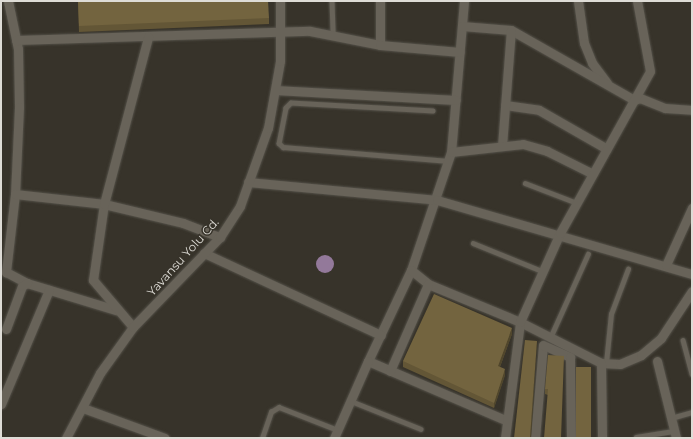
<!DOCTYPE html>
<style>
body{margin:0}
#map{position:relative;width:693px;height:439px;overflow:hidden;background:#37332a;font-family:Montserrat,sans-serif}
div>[style]{position:absolute}
[style*='--x']{left:calc(var(--x)*1px);top:calc(var(--y)*1px);width:calc(var(--w)*1px);rotate:calc(var(--a)*1deg)}
.water>*{inset:0;background:#93799a}
.round{border-radius:50%}
.roads{filter:drop-shadow(0 0 1px #545149) drop-shadow(0 0 1px #545149)}
.lane>*{height:4.5px;margin:-2.25px;padding:0 2.25px;transform-origin:2.25px;border-radius:2.25px;background:#686359}
.street>*{height:9px;margin:-4.5px;padding:0 4.5px;transform-origin:4.5px;border-radius:4.5px;background:#686359}
.wall>*{inset:0;background:#635636}
.shaded-wall>*{inset:0;background:#50462c}
.building>*{inset:0;background:#73643f;transform-origin:0 0}
span{translate:-50% -50%;white-space:nowrap;text-align:center;line-height:1.15;-webkit-text-stroke:3px #37332a;paint-order:stroke}
.street-label{font-size:12px;color:#dedcd6}
.frame{position:absolute;inset:0;border:2px solid #dedcd6;pointer-events:none}
</style>
<div id="map">
<div class="water">
<i class="round" style="left:316px;top:255px;width:18px;height:18px"></i>
</div>
<div class="roads">
<div class="lane">
<i style="--x:332;--y:1;--w:33;--a:88"></i>
<i style="--x:433;--y:111;--w:142;--a:-176.8"></i>
<i style="--x:291;--y:103;--w:7;--a:135"></i>
<i style="--x:286;--y:108;--w:36;--a:101"></i>
<i style="--x:279;--y:143;--w:6;--a:45"></i>
<i style="--x:283;--y:147;--w:166;--a:4.8"></i>
<i style="--x:525;--y:183;--w:56;--a:21"></i>
<i style="--x:473;--y:243;--w:74;--a:22.1"></i>
<i style="--x:550;--y:338;--w:92;--a:-65.7"></i>
<i style="--x:683;--y:340;--w:35;--a:75"></i>
<i style="--x:606;--y:363;--w:49;--a:-84.2"></i>
<i style="--x:611;--y:314;--w:48;--a:-69.3"></i>
<i style="--x:351;--y:401;--w:75;--a:21.8"></i>
<i style="--x:671;--y:418;--w:22;--a:-16"></i>
<i style="--x:636;--y:437;--w:39;--a:-9"></i>
<i style="--x:262;--y:438;--w:28;--a:-71"></i>
<i style="--x:271;--y:412;--w:9;--a:-32"></i>
<i style="--x:279;--y:407;--w:63;--a:21.3"></i>
</div>
<div class="street">
<i style="--x:8;--y:1;--w:49;--a:78.2"></i>
<i style="--x:18;--y:49;--w:58;--a:89"></i>
<i style="--x:19;--y:107;--w:87;--a:92.6"></i>
<i style="--x:15;--y:194;--w:79;--a:96.6"></i>
<i style="--x:6;--y:272;--w:24;--a:28"></i>
<i style="--x:27;--y:283;--w:93;--a:16.9"></i>
<i style="--x:380;--y:1;--w:44;--a:90"></i>
<i style="--x:464;--y:1;--w:152;--a:94.9"></i>
<i style="--x:451;--y:152;--w:125;--a:108.7"></i>
<i style="--x:411;--y:270;--w:101;--a:115.3"></i>
<i style="--x:368;--y:361;--w:151;--a:23.3"></i>
<i style="--x:578;--y:1;--w:42;--a:81.9"></i>
<i style="--x:584;--y:43;--w:22;--a:68"></i>
<i style="--x:592;--y:63;--w:25;--a:53"></i>
<i style="--x:462;--y:26;--w:49;--a:4.7"></i>
<i style="--x:511;--y:30;--w:142;--a:29.6"></i>
<i style="--x:16;--y:40;--w:294;--a:-1.8"></i>
<i style="--x:310;--y:31;--w:71;--a:11.3"></i>
<i style="--x:380;--y:45;--w:80;--a:5"></i>
<i style="--x:275;--y:90;--w:181;--a:3.2"></i>
<i style="--x:634;--y:100;--w:6;--a:-18"></i>
<i style="--x:640;--y:98;--w:27;--a:22"></i>
<i style="--x:665;--y:108;--w:27;--a:4"></i>
<i style="--x:505;--y:105;--w:34;--a:8"></i>
<i style="--x:539;--y:110;--w:78;--a:29.8"></i>
<i style="--x:502;--y:146;--w:116;--a:-85.6"></i>
<i style="--x:451;--y:152;--w:72;--a:-6.3"></i>
<i style="--x:523;--y:144;--w:25;--a:16"></i>
<i style="--x:547;--y:151;--w:51;--a:26.6"></i>
<i style="--x:248;--y:182;--w:190;--a:5.4"></i>
<i style="--x:437;--y:200;--w:266;--a:16.2"></i>
<i style="--x:15;--y:194;--w:90;--a:6.4"></i>
<i style="--x:104;--y:204;--w:81;--a:13.5"></i>
<i style="--x:183;--y:223;--w:40;--a:21"></i>
<i style="--x:204;--y:253;--w:195;--a:24.9"></i>
<i style="--x:666;--y:265;--w:63;--a:-65.5"></i>
<i style="--x:411;--y:270;--w:22;--a:39"></i>
<i style="--x:428;--y:284;--w:100;--a:22.4"></i>
<i style="--x:520;--y:322;--w:91;--a:26.8"></i>
<i style="--x:601;--y:363;--w:19;--a:3"></i>
<i style="--x:620;--y:364;--w:23;--a:-23"></i>
<i style="--x:641;--y:355;--w:26;--a:-40"></i>
<i style="--x:661;--y:338;--w:56;--a:-56.6"></i>
<i style="--x:133;--y:327;--w:62;--a:-130.4"></i>
<i style="--x:93;--y:280;--w:77;--a:-81.8"></i>
<i style="--x:104;--y:204;--w:173;--a:-75.2"></i>
<i style="--x:6;--y:329;--w:46;--a:-69.6"></i>
<i style="--x:22;--y:286;--w:6;--a:-31"></i>
<i style="--x:657;--y:361;--w:79;--a:76.1"></i>
<i style="--x:601;--y:363;--w:75;--a:89.2"></i>
<i style="--x:390;--y:371;--w:95;--a:-66.4"></i>
<i style="--x:1;--y:404;--w:124;--a:-67.2"></i>
<i style="--x:83;--y:408;--w:87;--a:20.1"></i>
<i style="--x:66;--y:438;--w:73;--a:-62.4"></i>
<i style="--x:100;--y:373;--w:57;--a:-54.3"></i>
<i style="--x:133;--y:327;--w:125;--a:-46"></i>
<i style="--x:220;--y:237;--w:37;--a:-57"></i>
<i style="--x:240;--y:206;--w:83;--a:-70.3"></i>
<i style="--x:268;--y:128;--w:68;--a:-79.8"></i>
<i style="--x:280;--y:61;--w:60;--a:-90"></i>
<i style="--x:334;--y:438;--w:84;--a:-66.2"></i>
<i style="--x:505;--y:438;--w:117;--a:-82.6"></i>
<i style="--x:520;--y:322;--w:98;--a:-65.8"></i>
<i style="--x:560;--y:233;--w:185;--a:-60.9"></i>
<i style="--x:650;--y:71;--w:71;--a:-100.5"></i>
<i style="--x:535;--y:438;--w:93;--a:-85.1"></i>
<i style="--x:543;--y:345;--w:30;--a:24"></i>
<i style="--x:570;--y:357;--w:81;--a:89.3"></i>
</div>
</div>
<div class="wall">
<i style="clip-path:polygon(78px 1px,269px 18px,269px 24px,79px 32px)"></i>
<i style="clip-path:polygon(512px 334px,500px 367px,505px 375px,494px 408px,403px 367px,403px 361px)"></i>
<i style="clip-path:polygon(564px 356px,548px 395px,545px 394px,545px 389px)"></i>
</div>
<div class="shaded-wall">
<i style="clip-path:polygon(512px 328px,512px 334px,498px 372px,498px 366px)"></i>
<i style="clip-path:polygon(537px 341px,531px 438px,530px 438px)"></i>
<i style="clip-path:polygon(505px 369px,505px 375px,494px 408px,494px 403px)"></i>
</div>
<div class="building">
<i style="clip-path:polygon(78px 1px,268px 1px,269px 18px,79px 26px)"></i>
<i style="clip-path:polygon(434px 294px,512px 328px,498px 366px,505px 369px,494px 403px,403px 361px)"></i>
<i style="clip-path:polygon(525px 340px,537px 341px,530px 438px,514px 438px)"></i>
<i style="clip-path:polygon(548px 355px,564px 356px,561px 438px,544px 438px,548px 389px,545px 389px)"></i>
<i style="left:576px;top:367px;width:15px;height:71px"></i>
</div>
<div class="street-label">
<span style="left:183px;top:257px;rotate:-48deg">Yavansu Yolu Cd.</span>
</div>
<div class="frame"></div>
</div>
